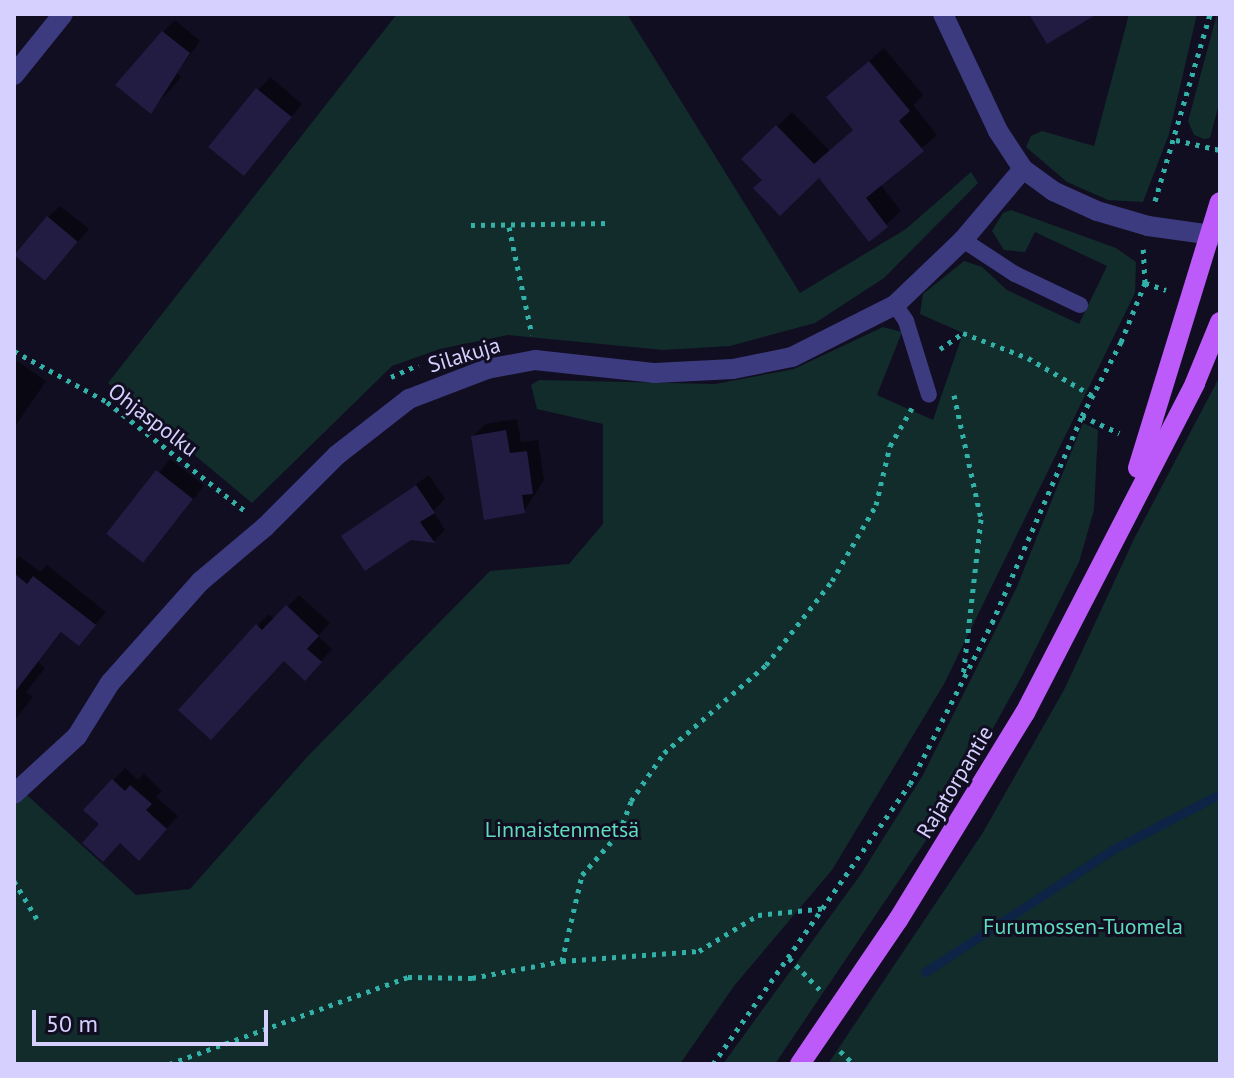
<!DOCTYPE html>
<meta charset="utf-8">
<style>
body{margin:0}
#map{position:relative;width:1234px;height:1078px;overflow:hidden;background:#110e22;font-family:"PT Sans",sans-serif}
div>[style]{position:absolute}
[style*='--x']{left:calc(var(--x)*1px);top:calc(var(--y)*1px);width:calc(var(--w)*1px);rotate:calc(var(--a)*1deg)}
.green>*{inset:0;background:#112c2b}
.shadow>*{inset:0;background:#0007;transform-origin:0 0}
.stream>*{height:9px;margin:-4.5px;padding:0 4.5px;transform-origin:4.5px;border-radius:4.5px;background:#0e2446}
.building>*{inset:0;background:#221b42;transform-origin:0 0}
.path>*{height:5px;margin-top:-2.5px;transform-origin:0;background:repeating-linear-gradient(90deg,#32b1a8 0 4px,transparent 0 10px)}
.lane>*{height:16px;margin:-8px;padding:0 8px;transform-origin:8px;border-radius:8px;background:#3d3b80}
.street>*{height:20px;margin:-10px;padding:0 10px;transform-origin:10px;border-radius:10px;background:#3d3b80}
.primary>*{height:20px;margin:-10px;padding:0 10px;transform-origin:10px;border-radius:10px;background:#bd5bfa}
span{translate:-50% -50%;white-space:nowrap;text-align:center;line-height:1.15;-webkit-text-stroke:6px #110e22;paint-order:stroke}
.street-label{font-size:22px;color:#d5d0fe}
.park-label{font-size:22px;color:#5fdcbb}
.frame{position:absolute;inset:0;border:16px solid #d5d0fe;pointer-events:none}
.scale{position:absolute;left:32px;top:1010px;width:236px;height:36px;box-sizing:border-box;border:4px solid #d5d0fe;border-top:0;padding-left:10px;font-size:24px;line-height:28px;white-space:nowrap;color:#d5d0fe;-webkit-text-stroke:6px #110e22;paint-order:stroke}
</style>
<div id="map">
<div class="green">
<i style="clip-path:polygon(397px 14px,627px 14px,800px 293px,906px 229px,971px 172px,978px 183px,884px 278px,815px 323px,730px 346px,663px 350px,508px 335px,440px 349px,392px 366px,252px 503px,108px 383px)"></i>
<i style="clip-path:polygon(1129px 14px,1197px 14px,1169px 134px,1143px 202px,1108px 200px,1067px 182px,1026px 147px,1031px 136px,1042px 131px,1094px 146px)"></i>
<i style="clip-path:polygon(1217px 14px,1220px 100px,1210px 138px,1204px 139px,1194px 135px,1188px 121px)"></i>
<i style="clip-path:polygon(1011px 210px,1116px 248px,1136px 262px,1135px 293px,944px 684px,832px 870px,734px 986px,680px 1064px,14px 1064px,14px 806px,27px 795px,136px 895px,190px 889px,308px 756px,490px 571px,569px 564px,603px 524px,603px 424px,537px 409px,531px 385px,539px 380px,715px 384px,794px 369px,883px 327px,902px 332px,877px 395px,933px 420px,963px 333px,920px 314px,923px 294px,964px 261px,982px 267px,1007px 290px,1079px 324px,1107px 266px,1035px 232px,1025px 252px,1004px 250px,992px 231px,1003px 213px)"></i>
<i style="clip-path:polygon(1220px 376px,1220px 1064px,828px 1064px,982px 834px,1064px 690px,1134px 539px)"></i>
<i style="clip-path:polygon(1083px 423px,1098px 430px,1094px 510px,1079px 562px,1023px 674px,954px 799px,775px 1064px,723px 1064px,861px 874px,923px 775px,1016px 589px)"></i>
</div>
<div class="shadow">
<i style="clip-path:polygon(175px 20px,200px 41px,177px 73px,181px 77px,151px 111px,163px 32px)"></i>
<i style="clip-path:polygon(884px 48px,923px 95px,913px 105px,937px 135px,880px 184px,901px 211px,886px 225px,819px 175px,764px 180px,744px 159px,792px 112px,830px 151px,855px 129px,828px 97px)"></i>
<i style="clip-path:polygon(270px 77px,302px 104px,255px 161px,211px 147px)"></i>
<i style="clip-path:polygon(60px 206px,89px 229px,46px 279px,48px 217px)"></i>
<i style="clip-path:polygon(17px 361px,46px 381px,14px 428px,14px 364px)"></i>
<i style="clip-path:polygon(517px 419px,521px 442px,538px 440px,544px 480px,524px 511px,473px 436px,485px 424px)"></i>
<i style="left:170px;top:459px;width:43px;height:95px;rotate:38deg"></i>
<i style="clip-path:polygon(429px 475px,445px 499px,433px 511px,445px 530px,434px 541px,344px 536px)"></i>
<i style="clip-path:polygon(19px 556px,40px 572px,47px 565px,106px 612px,79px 644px,63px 631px,38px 662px,45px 668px,26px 692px,33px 697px,14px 721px,14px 561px)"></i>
<i style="clip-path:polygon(299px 595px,330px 623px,318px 636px,332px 649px,305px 678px,257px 626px,269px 614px,275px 620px)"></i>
<i style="clip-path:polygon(125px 768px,138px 780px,144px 774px,162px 791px,156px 797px,178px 816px,151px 846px,102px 824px,86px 810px)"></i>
</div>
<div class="stream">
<i style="--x:925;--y:972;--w:223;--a:-33.1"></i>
<i style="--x:1112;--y:850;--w:122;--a:-27.4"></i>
</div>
<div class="building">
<i style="clip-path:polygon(1029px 14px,1097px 14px,1047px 44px)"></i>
<i style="clip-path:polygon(162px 31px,190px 53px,151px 114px,115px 85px)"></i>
<i style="clip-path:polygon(869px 61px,910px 111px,899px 121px,924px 151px,866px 198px,888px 227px,869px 242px,819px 178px,780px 216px,753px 188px,762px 180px,741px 159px,776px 125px,814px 164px,853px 130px,826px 97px)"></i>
<i style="left:256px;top:88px;width:46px;height:76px;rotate:39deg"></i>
<i style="left:47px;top:216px;width:40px;height:51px;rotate:40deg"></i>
<i style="clip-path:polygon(506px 430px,510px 453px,527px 451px,533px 494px,522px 495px,525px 513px,484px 520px,471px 436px)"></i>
<i style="left:156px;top:470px;width:47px;height:81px;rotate:38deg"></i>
<i style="clip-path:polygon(416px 485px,435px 513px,420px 522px,435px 543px,411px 540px,365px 571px,341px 536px)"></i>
<i style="clip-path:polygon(14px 573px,27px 584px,33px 576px,96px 625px,79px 646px,61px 632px,14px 693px)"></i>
<i style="clip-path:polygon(286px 605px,319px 636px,307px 649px,322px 662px,305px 681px,284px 661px,211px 740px,178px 710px,256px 624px,262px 630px)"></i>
<i style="clip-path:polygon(112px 779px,125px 791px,130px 785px,152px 804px,146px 810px,167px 829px,139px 861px,120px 843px,103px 862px,82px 843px,99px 824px,83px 810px)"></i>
</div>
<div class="path">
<i style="--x:1176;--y:140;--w:45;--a:12.8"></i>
<i style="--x:1155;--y:201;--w:195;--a:-73.6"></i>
<i style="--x:471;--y:225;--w:139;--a:-0.8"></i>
<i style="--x:509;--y:227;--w:110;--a:78"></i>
<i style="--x:1145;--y:283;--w:22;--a:18"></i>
<i style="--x:940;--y:349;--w:28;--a:-35"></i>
<i style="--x:963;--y:333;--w:70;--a:21"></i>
<i style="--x:1028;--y:358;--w:75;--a:30.3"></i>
<i style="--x:14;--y:351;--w:106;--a:28.7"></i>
<i style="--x:107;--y:402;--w:176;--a:38.3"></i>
<i style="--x:391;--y:377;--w:30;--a:-24"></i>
<i style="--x:954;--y:395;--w:127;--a:77.7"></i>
<i style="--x:981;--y:519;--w:159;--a:96.5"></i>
<i style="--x:1082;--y:416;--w:41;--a:24.7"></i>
<i style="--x:14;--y:881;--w:44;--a:58.8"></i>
<i style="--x:789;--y:958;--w:45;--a:45.9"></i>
<i style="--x:562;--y:961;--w:88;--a:-76.9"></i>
<i style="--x:582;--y:875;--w:56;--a:-48.6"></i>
<i style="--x:619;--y:833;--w:34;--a:-69"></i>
<i style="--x:631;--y:801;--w:58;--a:-55.5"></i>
<i style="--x:664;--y:753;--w:135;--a:-40.8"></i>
<i style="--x:766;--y:665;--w:107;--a:-51.8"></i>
<i style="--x:832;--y:581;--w:88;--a:-59.9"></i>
<i style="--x:876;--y:505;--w:61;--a:-76.7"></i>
<i style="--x:890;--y:446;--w:44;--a:-59.9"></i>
<i style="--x:840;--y:1051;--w:19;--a:43"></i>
<i style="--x:169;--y:1064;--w:254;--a:-20"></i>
<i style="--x:408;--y:977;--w:64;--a:0.9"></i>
<i style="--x:472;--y:978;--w:92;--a:-10.7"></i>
<i style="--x:562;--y:961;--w:137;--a:-4.2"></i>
<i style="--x:699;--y:951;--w:69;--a:-31.4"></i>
<i style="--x:758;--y:915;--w:69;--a:-5.8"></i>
<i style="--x:713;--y:1064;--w:342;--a:-54.9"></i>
<i style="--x:910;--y:784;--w:181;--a:-63"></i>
<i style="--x:992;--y:623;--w:226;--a:-66.5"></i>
<i style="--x:1082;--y:416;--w:84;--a:-62.2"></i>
<i style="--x:1121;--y:342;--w:64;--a:-67.9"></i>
<i style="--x:1145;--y:283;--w:34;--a:-93"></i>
</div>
<div class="lane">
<i style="--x:963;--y:240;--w:62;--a:33.2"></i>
<i style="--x:1015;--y:274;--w:72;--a:25.5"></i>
<i style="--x:895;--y:305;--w:19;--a:55"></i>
<i style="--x:906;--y:321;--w:77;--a:72.7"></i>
</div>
<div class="street">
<i style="--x:943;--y:14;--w:129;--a:64.8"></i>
<i style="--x:998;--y:131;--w:45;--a:56.7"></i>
<i style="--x:1023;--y:169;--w:37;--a:36"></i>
<i style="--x:1053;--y:191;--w:48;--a:24.4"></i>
<i style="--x:1097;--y:211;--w:53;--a:16.4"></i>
<i style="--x:1148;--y:226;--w:73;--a:7.9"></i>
<i style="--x:14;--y:75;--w:78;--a:-51.2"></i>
<i style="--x:14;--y:794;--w:86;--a:-42.6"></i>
<i style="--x:77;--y:736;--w:62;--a:-58.1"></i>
<i style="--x:110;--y:683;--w:137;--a:-48.3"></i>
<i style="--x:201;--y:581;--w:84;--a:-40.2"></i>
<i style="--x:265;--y:527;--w:102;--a:-45"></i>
<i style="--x:337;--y:455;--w:91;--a:-37.9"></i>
<i style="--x:409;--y:399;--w:84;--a:-21"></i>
<i style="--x:487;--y:369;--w:49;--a:-10.6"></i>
<i style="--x:535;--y:360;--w:121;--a:6.2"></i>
<i style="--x:655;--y:373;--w:78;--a:-2.9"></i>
<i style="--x:733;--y:369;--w:60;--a:-11.5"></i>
<i style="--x:792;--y:357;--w:115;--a:-26.8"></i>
<i style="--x:895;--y:305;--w:94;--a:-43.7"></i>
<i style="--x:963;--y:240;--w:93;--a:-49.8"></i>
</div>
<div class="primary">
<i style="--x:1138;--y:468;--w:278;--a:-72.9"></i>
<i style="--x:800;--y:1064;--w:174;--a:-55.8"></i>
<i style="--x:898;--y:920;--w:243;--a:-58.5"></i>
<i style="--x:1025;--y:713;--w:371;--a:-62.7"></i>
<i style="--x:1195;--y:383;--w:66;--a:-67.7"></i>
</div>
<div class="street-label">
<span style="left:464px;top:355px;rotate:-17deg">Silakuja</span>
<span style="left:153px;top:420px;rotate:37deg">Ohjaspolku</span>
<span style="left:955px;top:782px;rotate:-59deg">Rajatorpantie</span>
</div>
<div class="park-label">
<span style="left:562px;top:830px">Linnaistenmetsä</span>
<span style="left:1083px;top:927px">Furumossen-Tuomela</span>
</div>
<div class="frame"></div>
<div class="scale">50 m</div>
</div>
